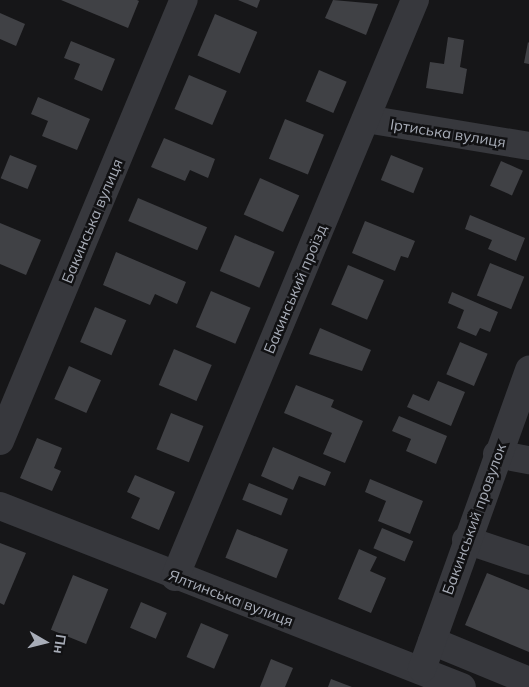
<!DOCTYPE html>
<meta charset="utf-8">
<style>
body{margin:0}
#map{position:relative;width:529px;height:687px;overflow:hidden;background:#161618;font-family:Mulish,sans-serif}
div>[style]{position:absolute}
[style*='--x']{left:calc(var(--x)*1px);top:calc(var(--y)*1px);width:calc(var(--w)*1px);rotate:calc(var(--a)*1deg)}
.building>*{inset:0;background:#404145;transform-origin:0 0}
.minor>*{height:28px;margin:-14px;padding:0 14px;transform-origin:14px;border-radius:14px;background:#37383d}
span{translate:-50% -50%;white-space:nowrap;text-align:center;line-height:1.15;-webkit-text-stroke:5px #111113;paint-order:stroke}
.street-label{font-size:15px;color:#a8adb8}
.north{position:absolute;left:20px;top:617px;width:50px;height:50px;-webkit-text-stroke:4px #111113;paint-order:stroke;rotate:98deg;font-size:14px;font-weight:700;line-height:20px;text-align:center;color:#a8adb8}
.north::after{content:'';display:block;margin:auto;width:18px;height:22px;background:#a8adb8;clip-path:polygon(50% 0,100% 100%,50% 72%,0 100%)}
</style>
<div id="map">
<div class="building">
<i style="clip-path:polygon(61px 0,137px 0,139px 1px,128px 28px)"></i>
<i style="clip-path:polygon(238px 0,260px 0,257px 8px)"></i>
<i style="clip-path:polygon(333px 0,378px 4px,366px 35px,325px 18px)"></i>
<i style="clip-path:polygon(0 13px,25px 24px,16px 46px,0 39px)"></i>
<i style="left:215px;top:14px;width:46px;height:45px;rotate:23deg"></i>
<i style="clip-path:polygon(448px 37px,464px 40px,460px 67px,467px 69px,463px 94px,426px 88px,430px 62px,444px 64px)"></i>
<i style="clip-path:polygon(71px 41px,115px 59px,102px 91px,74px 79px,80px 64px,64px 58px)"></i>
<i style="clip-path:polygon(528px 42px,529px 43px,529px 64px,524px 63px)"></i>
<i style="left:319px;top:70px;width:30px;height:34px;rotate:23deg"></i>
<i style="left:189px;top:75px;width:41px;height:37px;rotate:23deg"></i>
<i style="clip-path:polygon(38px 97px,90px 119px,77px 150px,42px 136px,48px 121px,31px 114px)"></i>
<i style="left:285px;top:119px;width:42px;height:43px;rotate:22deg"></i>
<i style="clip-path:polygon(164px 138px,215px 159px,208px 178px,190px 170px,185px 181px,151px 167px)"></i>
<i style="left:10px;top:155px;width:29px;height:25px;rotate:22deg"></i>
<i style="left:391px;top:155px;width:35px;height:27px;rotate:22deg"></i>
<i style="left:501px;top:161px;width:24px;height:27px;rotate:24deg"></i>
<i style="left:260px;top:178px;width:43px;height:40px;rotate:24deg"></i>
<i style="left:138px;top:198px;width:75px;height:25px;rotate:23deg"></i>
<i style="clip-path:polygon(470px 215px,525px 238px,516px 261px,488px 249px,492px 240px,465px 229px)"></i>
<i style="clip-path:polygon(365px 221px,415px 241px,408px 258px,401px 256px,395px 271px,352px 253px)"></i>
<i style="clip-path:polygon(0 223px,41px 240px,26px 275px,0 264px)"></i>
<i style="left:235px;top:235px;width:43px;height:39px;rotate:23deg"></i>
<i style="clip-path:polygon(116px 252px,186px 282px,177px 304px,155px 294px,150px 305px,103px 285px)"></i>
<i style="left:490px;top:263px;width:37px;height:35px;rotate:22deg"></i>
<i style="left:348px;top:265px;width:39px;height:43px;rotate:23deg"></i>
<i style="left:211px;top:291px;width:43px;height:39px;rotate:23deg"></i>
<i style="clip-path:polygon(452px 292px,498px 312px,490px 332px,480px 328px,476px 336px,457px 328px,464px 310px,448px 303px)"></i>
<i style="left:95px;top:307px;width:34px;height:38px;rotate:23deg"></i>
<i style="clip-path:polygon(320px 328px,371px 350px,362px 371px,309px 354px)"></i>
<i style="left:460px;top:342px;width:30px;height:35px;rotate:23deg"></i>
<i style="left:174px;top:349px;width:41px;height:39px;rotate:23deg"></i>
<i style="left:69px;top:366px;width:35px;height:36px;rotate:24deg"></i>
<i style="clip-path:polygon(438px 381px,465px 392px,451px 426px,407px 407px,413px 394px,429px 401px)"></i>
<i style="clip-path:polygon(296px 385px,334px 400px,331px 407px,363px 421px,345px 463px,323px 454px,332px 433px,284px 413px)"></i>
<i style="left:171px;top:413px;width:35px;height:39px;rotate:22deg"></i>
<i style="clip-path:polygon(399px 416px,447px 436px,436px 464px,406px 451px,411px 439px,392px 431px)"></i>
<i style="clip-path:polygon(37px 438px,62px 448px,54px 468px,61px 471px,52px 491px,20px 478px)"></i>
<i style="clip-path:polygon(273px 447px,331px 472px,325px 486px,299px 476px,293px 490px,261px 476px)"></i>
<i style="clip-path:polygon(135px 475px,175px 492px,159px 530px,131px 518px,140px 498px,127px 492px)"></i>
<i style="clip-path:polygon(370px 479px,423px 501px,410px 534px,378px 521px,386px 501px,365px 492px)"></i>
<i style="left:249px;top:483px;width:42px;height:18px;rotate:22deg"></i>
<i style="left:382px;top:528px;width:34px;height:22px;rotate:23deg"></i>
<i style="left:237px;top:529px;width:55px;height:31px;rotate:22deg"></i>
<i style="clip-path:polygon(0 543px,26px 553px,4px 605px,0 603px)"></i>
<i style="clip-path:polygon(359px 549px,377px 557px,370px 571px,386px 578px,371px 613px,338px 599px)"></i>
<i style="clip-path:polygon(487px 573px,529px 590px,529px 652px,465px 625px)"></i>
<i style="left:73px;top:575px;width:38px;height:59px;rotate:22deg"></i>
<i style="left:141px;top:602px;width:28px;height:28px;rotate:23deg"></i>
<i style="left:201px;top:623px;width:30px;height:37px;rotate:23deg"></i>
<i style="clip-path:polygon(271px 659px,293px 668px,285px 687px,260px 687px)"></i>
<i style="clip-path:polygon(331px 679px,352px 687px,328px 687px)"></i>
</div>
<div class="minor">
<i style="--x:366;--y:119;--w:165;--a:9.4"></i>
<i style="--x:0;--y:441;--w:478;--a:-67.4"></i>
<i style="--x:497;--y:454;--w:33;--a:11"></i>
<i style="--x:0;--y:506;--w:496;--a:21.4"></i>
<i style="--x:466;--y:540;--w:66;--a:18.4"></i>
<i style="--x:175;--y:577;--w:625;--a:-67.42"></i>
<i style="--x:432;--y:641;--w:105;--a:22.4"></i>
<i style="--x:422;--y:669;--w:318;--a:-70.3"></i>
</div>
<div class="street-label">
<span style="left:448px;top:133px;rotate:9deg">Іртиська вулиця</span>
<span style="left:92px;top:221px;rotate:-67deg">Бакинська вулиця</span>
<span style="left:295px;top:289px;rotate:-67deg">Бакинський проїзд</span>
<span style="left:474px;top:519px;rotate:-70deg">Бакинський провулок</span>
<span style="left:231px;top:598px;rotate:21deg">Ялтинська вулиця</span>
</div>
<div class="north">Пн</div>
</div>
